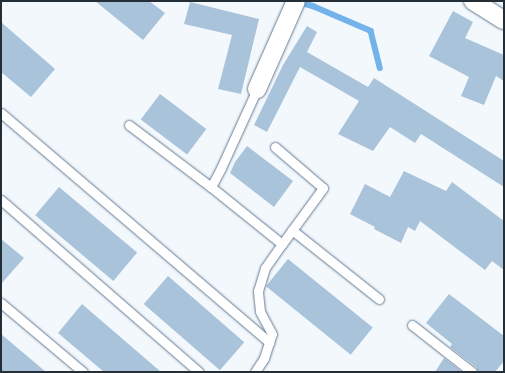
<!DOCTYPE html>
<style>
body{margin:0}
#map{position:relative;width:505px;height:373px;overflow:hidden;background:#f3f8fd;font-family:Lato,sans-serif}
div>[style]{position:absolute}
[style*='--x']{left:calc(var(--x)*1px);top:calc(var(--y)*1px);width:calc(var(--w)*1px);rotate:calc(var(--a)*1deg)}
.stream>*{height:5.5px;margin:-2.75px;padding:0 2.75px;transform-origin:2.75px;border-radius:2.75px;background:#72b3ec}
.building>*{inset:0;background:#a9c3da;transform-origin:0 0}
.roads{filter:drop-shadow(0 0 1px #637a90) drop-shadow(0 0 1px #637a90)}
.lane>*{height:9px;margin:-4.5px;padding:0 4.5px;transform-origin:4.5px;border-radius:4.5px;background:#fff}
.street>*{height:18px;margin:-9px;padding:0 9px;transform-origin:9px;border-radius:9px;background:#fff}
span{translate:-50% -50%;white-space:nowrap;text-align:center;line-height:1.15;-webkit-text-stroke:3px #fff;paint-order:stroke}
.frame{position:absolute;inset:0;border:2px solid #242e37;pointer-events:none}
</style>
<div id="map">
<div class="stream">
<i style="--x:298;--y:2;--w:16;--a:15"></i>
<i style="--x:313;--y:6;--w:63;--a:23.3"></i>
<i style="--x:371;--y:31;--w:38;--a:76"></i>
</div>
<div class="building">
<i style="clip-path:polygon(95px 1px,149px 1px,165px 13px,143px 40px)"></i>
<i style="clip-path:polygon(190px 2px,259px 19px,241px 94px,218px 89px,232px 35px,184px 24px)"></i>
<i style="clip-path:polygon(453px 11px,473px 22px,465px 38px,504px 55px,504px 81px,496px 76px,484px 105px,461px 96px,469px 77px,429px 56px)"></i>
<i style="clip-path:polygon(1px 22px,55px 69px,31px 97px,1px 72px)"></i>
<i style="clip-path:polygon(307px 26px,317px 32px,307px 52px,368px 87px,374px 78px,504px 161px,504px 187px,421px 134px,415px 143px,390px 127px,373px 151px,338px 134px,359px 101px,300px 67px,267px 132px,254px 125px,283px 65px)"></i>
<i style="left:160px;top:94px;width:58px;height:32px;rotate:37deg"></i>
<i style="clip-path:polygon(247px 146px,293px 181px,274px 207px,230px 173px,235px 162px)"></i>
<i style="clip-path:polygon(404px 171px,446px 191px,452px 182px,504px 221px,504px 270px,492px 261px,485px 270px,420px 221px,415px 231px,408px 227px,401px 243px,374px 229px,375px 227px,350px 214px,365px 184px,390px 197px)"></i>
<i style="left:59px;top:187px;width:102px;height:37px;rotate:40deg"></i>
<i style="clip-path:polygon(1px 239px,24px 258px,1px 284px)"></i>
<i style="left:288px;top:259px;width:109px;height:35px;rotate:39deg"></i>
<i style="left:168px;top:276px;width:101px;height:37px;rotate:41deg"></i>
<i style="clip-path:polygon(449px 294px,504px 336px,504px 361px,495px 372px,478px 372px,476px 367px,450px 347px,452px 344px,426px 323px)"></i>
<i style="clip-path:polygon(82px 304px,161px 372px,104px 372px,58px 333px)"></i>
<i style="clip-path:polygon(1px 334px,46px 372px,1px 372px)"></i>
<i style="clip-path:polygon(444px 358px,462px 372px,435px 372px)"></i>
</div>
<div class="roads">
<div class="lane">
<i style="--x:1;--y:113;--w:353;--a:40.5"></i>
<i style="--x:129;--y:125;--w:103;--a:37.1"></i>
<i style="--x:275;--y:147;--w:63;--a:40.5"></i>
<i style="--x:323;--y:188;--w:69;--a:126.2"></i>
<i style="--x:1;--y:200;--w:262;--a:41"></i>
<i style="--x:292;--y:230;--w:111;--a:38.4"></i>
<i style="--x:1;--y:303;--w:107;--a:40.1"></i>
<i style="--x:412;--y:325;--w:76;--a:38.1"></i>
<i style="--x:255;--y:372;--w:17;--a:-57"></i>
<i style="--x:264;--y:358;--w:25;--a:-72"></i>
<i style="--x:272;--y:334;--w:26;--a:-118"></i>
<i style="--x:260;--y:311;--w:20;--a:-96"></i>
<i style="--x:258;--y:291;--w:24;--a:-73"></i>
<i style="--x:265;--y:268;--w:29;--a:-55"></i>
<i style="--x:282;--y:244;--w:91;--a:-141.2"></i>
<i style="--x:211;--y:187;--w:21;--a:-62"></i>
<i style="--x:221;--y:168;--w:87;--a:-65.5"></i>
</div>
<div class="street">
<i style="--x:473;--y:1;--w:36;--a:32"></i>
<i style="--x:257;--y:89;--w:96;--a:-66.1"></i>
</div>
</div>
<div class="frame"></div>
</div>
